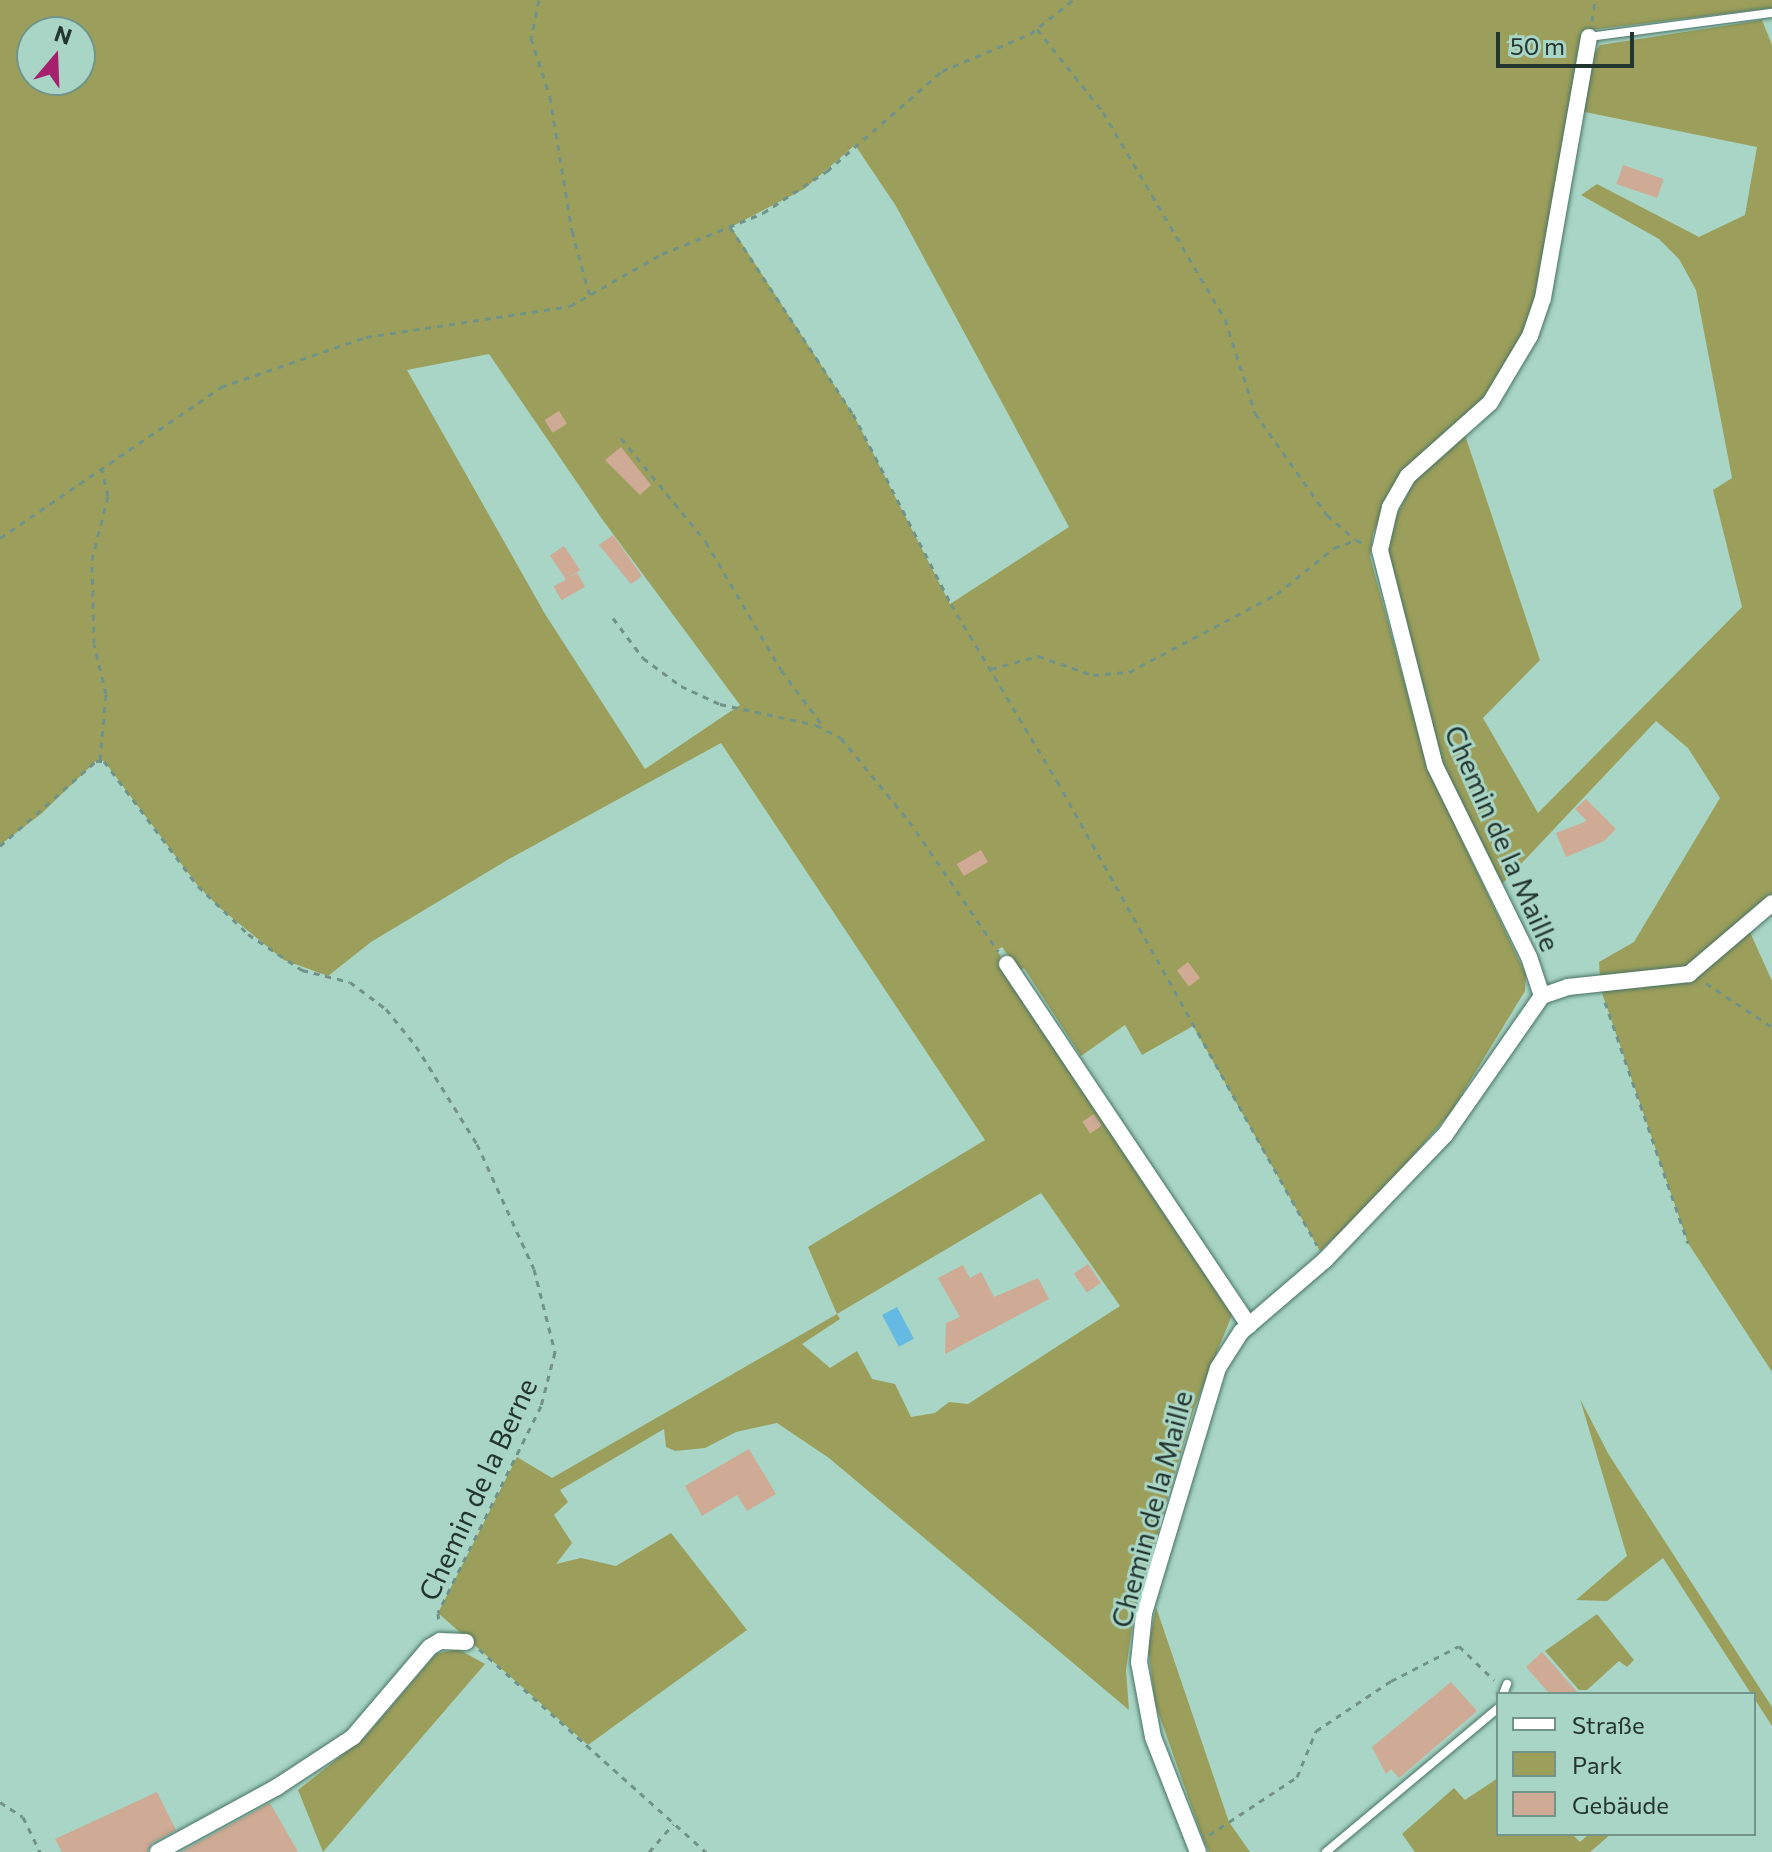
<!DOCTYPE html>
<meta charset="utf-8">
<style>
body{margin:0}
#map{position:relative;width:1772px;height:1852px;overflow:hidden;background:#a8d5c5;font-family:Commissioner,sans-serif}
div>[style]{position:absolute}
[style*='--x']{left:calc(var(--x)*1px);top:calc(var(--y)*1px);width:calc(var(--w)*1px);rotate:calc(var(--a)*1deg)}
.green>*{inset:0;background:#9c9f5b}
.water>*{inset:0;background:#65bae4;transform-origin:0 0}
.building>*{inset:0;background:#cfaa95;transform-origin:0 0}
.path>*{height:3px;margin-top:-1.5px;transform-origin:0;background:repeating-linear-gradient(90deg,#719387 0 6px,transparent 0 12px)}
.roads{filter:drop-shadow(0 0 2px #497365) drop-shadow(0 0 2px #497365)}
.service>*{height:8px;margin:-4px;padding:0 4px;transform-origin:4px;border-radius:4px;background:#fff}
.minor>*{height:16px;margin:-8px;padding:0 8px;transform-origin:8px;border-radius:8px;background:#fff}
span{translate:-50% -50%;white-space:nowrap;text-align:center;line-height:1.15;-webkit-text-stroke:6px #a8d5c5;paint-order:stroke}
.street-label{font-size:28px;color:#23352f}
.legend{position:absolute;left:1496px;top:1692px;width:260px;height:144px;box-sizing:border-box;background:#a8d5c5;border:2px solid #739589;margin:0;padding:10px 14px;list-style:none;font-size:24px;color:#23352f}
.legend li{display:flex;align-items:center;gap:16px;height:40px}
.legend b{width:40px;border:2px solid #739589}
.north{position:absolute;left:16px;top:16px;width:80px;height:80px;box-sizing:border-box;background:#a8d5c5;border:2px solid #739589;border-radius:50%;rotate:19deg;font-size:22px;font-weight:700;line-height:32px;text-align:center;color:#23352f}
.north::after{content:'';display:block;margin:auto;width:28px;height:36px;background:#a6216d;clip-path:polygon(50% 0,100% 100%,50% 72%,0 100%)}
.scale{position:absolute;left:1496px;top:32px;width:138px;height:36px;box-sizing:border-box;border:4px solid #23352f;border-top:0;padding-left:10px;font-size:24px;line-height:28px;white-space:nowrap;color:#23352f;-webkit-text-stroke:6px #a8d5c5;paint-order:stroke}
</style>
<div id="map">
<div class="green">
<i style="clip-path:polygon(evenodd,0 0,1772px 0,1772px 8px,1582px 31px,1538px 291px,1520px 344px,1490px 392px,1400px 473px,1373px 534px,1370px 557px,1428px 768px,1526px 975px,1525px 991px,1451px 1112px,1378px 1196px,1320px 1251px,1193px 1026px,1142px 1055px,1125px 1025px,1081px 1056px,1024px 968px,1019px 971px,1002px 947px,997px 950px,1039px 1026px,1232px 1315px,1193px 1411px,1133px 1620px,1126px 1670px,1129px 1710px,829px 1458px,777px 1423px,736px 1432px,705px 1448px,675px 1451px,666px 1447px,664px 1429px,560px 1490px,568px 1502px,554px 1515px,572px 1543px,556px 1564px,581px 1558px,616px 1566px,671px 1533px,747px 1630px,588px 1745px,438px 1613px,517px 1457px,552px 1478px,837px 1314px,808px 1247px,985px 1140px,721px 743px,509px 859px,371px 942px,328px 976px,284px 960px,220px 908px,198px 886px,104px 761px,96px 761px,41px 814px,0 845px,0 0,32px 32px,80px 32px,80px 80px,32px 80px,32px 32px,0 0,855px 145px,896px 206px,1069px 527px,950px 604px,853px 414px,731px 227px,804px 189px,855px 145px,0 0,489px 354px,602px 519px,740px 705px,645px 769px,545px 614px,407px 370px,489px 354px,0 0,1041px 1193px,1120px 1306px,968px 1404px,949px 1402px,935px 1413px,911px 1417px,895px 1384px,872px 1379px,857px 1351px,830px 1368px,802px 1344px,840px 1319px,837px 1314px,1041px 1193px)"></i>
<i style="clip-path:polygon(1762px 20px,1772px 45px,1772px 897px,1690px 966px,1600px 978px,1599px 962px,1634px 942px,1720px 798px,1688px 748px,1656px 721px,1502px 884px,1442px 763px,1387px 557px,1389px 530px,1419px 472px,1464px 432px,1540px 660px,1483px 718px,1538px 813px,1742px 607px,1713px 490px,1732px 478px,1696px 290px,1679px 259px,1659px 239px,1581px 195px,1597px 184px,1699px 237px,1745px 215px,1757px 147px,1580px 111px,1592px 56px,1600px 45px)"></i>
<i style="clip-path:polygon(1749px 930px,1772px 981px,1772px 1372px,1688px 1243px,1601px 990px,1680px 982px)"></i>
<i style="clip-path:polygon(1580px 1399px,1609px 1455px,1772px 1707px,1772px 1726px,1663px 1558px,1607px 1601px,1576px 1600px,1627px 1556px)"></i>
<i style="clip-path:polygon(1156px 1607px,1229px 1822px,1250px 1852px,1209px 1852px,1203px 1839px,1155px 1703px,1148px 1647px)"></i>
<i style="clip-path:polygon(1597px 1614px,1634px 1660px,1627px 1667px,1619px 1661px,1587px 1690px,1579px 1690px,1545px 1651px)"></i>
<i style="clip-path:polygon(458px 1649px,485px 1664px,323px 1852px,298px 1790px,365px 1737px,436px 1654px)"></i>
<i style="clip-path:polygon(1498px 1778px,1498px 1834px,1572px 1834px,1580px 1842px,1589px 1834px,1611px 1834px,1590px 1852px,1415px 1852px,1402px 1834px,1454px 1788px,1465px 1800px)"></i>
</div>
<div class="water">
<i style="left:897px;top:1307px;width:36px;height:17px;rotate:62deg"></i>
</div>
<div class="building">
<i style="left:1623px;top:165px;width:43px;height:20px;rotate:19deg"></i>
<i style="left:559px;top:411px;width:15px;height:17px;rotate:58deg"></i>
<i style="clip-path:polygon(621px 447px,651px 485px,640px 495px,605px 460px)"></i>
<i style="clip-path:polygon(613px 535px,642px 576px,631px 584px,599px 545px)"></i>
<i style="left:564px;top:546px;width:29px;height:17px;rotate:56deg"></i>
<i style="left:577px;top:573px;width:16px;height:27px;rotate:60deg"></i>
<i style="clip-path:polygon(1586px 799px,1616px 829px,1604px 841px,1566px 857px,1556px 833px,1587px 821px,1575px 809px)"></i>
<i style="left:981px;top:850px;width:14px;height:28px;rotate:60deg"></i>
<i style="left:1188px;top:962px;width:20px;height:14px;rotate:53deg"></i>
<i style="left:1094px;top:1114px;width:14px;height:14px;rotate:56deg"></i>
<i style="left:1088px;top:1264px;width:23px;height:17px;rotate:56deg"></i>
<i style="clip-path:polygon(963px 1265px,970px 1278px,981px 1272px,994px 1297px,1038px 1278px,1049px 1299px,945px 1354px,946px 1323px,960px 1317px,938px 1278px)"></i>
<i style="clip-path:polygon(749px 1449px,776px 1494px,747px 1511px,737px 1495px,702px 1516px,685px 1486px)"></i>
<i style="clip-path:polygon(1542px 1652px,1579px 1694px,1550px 1694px,1526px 1667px)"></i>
<i style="clip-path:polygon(1451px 1682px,1477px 1711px,1399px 1778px,1391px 1769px,1386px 1774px,1372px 1747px)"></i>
<i style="clip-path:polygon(157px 1792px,176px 1830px,152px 1843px,147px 1852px,62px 1852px,55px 1839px)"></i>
<i style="clip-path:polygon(270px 1803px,298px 1852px,181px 1852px)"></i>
</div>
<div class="path">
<i style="--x:539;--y:0;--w:39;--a:102"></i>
<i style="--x:531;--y:38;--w:62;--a:72.1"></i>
<i style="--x:550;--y:97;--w:136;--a:80.7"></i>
<i style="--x:572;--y:231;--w:68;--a:74.7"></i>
<i style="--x:1592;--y:21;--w:21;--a:-82"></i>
<i style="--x:1037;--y:29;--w:106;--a:51.5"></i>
<i style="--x:1103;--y:112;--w:240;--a:59.5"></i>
<i style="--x:1225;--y:319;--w:99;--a:72.3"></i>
<i style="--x:1255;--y:413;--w:125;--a:54.8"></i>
<i style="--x:1327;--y:515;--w:38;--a:41"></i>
<i style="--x:730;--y:227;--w:224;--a:56.7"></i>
<i style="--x:853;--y:414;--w:214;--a:62.7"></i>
<i style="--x:951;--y:604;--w:206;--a:59.1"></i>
<i style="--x:1057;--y:781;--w:532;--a:60.74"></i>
<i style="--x:621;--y:438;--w:134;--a:50.7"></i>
<i style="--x:706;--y:542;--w:148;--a:59.6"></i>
<i style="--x:781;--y:670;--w:70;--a:53.1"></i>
<i style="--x:0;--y:538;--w:268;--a:-34.3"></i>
<i style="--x:221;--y:387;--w:153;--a:-19"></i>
<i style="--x:366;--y:337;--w:206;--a:-8.6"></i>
<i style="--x:570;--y:306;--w:106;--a:-29.5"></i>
<i style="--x:662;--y:254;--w:109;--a:-22.1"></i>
<i style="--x:763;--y:213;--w:77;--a:-33.3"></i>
<i style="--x:827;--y:171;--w:152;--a:-41"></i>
<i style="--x:942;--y:71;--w:95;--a:-22.8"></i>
<i style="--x:1030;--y:34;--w:55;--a:-38.3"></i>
<i style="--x:613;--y:618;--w:50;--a:53.1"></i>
<i style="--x:643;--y:658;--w:47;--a:36.4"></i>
<i style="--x:681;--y:686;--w:43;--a:24.8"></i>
<i style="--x:720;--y:704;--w:98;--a:12.3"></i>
<i style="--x:816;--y:725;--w:28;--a:27"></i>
<i style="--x:841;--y:738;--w:107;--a:50.7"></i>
<i style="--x:909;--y:821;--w:158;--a:55.6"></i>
<i style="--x:991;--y:669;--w:49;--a:-15.5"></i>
<i style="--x:1038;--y:656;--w:58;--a:19.1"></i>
<i style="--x:1093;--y:675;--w:36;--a:-5"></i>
<i style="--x:1129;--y:672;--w:167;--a:-27.8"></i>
<i style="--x:1277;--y:594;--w:73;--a:-38.9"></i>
<i style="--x:1334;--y:548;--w:23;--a:-20"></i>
<i style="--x:1356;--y:540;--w:8;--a:23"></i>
<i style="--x:100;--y:760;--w:66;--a:-84.8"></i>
<i style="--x:106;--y:694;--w:51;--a:-103.5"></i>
<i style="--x:94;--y:644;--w:84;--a:-91.4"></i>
<i style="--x:92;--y:560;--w:66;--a:-76"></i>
<i style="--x:108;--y:496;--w:27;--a:-103"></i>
<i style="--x:0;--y:846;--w:128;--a:-41.5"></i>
<i style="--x:96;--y:761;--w:8;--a:0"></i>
<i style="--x:104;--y:761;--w:156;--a:53.1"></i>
<i style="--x:198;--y:886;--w:69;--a:43.8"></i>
<i style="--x:248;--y:934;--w:65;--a:33.7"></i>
<i style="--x:302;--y:970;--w:49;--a:14"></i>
<i style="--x:350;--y:982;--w:45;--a:36.9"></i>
<i style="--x:386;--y:1009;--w:48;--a:51"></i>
<i style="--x:416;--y:1046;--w:115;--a:58.1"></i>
<i style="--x:477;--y:1144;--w:137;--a:65.5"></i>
<i style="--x:534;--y:1269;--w:86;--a:75.8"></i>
<i style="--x:555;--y:1352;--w:56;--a:104.5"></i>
<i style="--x:541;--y:1406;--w:231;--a:116.5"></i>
<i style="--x:438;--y:1613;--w:11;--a:85"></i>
<i style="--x:1706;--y:983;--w:79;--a:33.7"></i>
<i style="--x:1605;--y:1002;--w:255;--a:71"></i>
<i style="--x:479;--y:1649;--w:305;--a:41.8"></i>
<i style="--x:0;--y:1802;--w:27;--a:33"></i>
<i style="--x:23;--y:1817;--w:39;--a:64"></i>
<i style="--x:1209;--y:1835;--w:105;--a:-33.4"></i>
<i style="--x:1297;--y:1777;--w:50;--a:-67.6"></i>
<i style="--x:1316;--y:1731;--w:90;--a:-33.7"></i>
<i style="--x:1391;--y:1681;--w:76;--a:-27.2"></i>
<i style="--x:1459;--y:1646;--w:49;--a:44.2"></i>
<i style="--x:649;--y:1852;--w:37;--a:-49"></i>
</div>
<div class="roads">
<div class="service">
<i style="--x:1589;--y:37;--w:185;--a:-7.5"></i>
<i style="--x:1503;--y:1694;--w:11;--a:-68"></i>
<i style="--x:1326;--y:1852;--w:224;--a:-39.9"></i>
</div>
<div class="minor">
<i style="--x:1007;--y:964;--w:435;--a:56.2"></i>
<i style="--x:1542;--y:996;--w:28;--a:-19"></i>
<i style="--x:1568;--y:987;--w:122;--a:-6.1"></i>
<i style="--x:1689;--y:974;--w:109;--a:-40.5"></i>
<i style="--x:158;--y:1852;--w:136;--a:-28.6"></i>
<i style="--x:277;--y:1787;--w:91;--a:-33.3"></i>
<i style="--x:353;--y:1737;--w:118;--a:-49.5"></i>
<i style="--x:430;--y:1647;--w:12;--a:-31"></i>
<i style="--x:440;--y:1641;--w:26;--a:2"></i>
<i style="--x:1198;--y:1852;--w:123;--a:-111.4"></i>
<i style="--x:1153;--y:1737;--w:76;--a:-100.6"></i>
<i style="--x:1139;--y:1662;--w:49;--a:-84.2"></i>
<i style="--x:1144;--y:1613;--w:256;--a:-73.2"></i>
<i style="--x:1218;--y:1368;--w:43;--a:-57.4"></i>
<i style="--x:1241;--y:1332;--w:111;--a:-40.6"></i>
<i style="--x:1325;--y:1260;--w:173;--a:-46.2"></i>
<i style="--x:1445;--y:1135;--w:169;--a:-55.1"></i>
<i style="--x:1542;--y:996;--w:41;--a:-108.4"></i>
<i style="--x:1529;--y:957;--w:213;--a:-116.2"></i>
<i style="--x:1435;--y:766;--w:223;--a:-104.3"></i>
<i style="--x:1380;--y:550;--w:44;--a:-76.9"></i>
<i style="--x:1390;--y:507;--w:36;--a:-60"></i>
<i style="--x:1408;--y:476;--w:110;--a:-41.7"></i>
<i style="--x:1490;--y:403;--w:78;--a:-59.2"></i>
<i style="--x:1530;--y:336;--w:40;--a:-71.1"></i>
<i style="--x:1543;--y:298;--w:265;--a:-80"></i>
</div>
</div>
<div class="street-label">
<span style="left:1503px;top:838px;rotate:66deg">Chemin de la Maille</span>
<span style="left:477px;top:1489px;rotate:-65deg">Chemin de la Berne</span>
<span style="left:1151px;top:1509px;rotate:-75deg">Chemin de la Maille</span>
</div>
<ul class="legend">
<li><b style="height:10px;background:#fff"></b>Straße</li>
<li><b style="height:22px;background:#9c9f5b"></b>Park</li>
<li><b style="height:22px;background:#cfaa95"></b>Gebäude</li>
</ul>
<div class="north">N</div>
<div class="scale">50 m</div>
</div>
